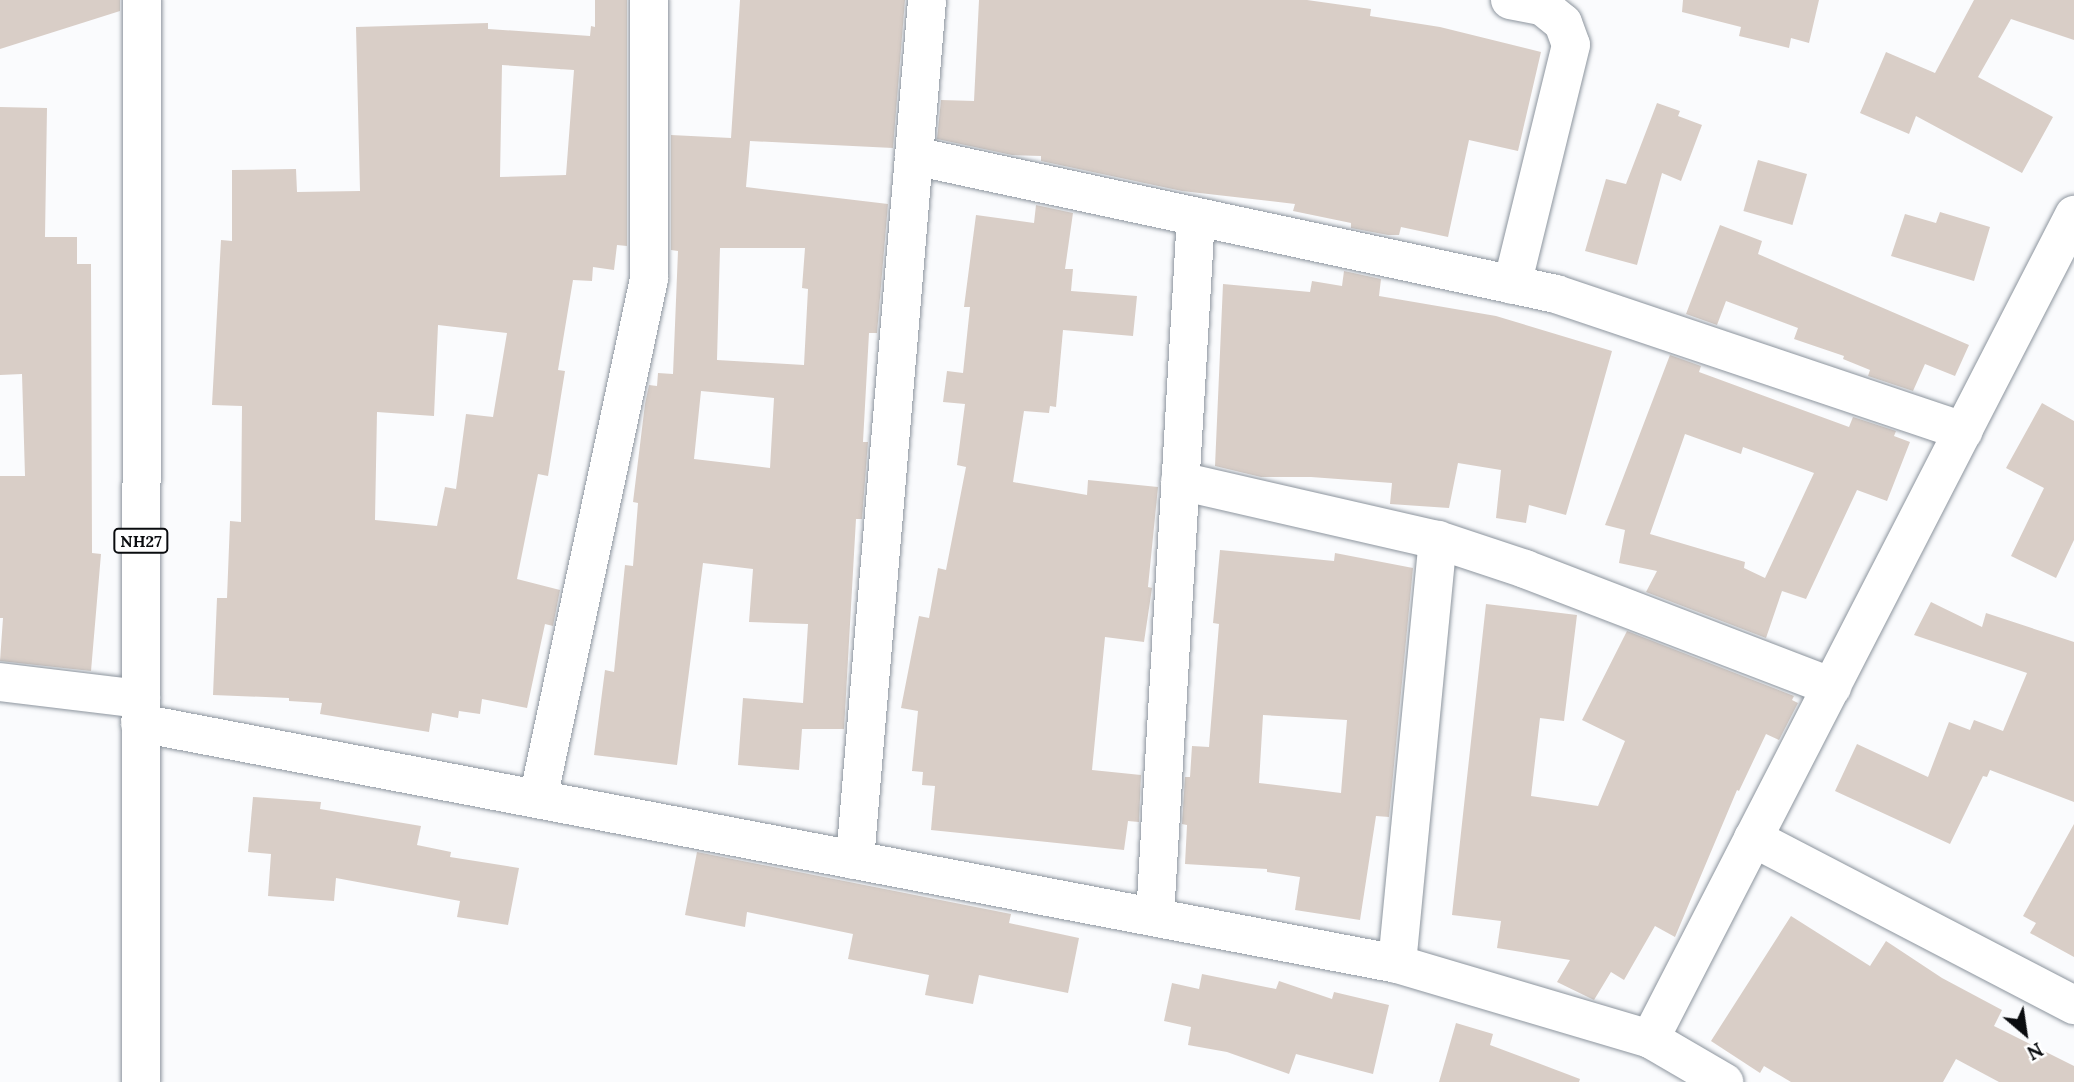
<!DOCTYPE html>
<style>
body{margin:0}
#map{position:relative;width:2074px;height:1082px;overflow:hidden;background:#fafbfd;font-family:Lora,serif}
div>[style]{position:absolute}
[style*='--x']{left:calc(var(--x)*1px);top:calc(var(--y)*1px);width:calc(var(--w)*1px);rotate:calc(var(--a)*1deg)}
.building>*{inset:0;background:#d9cec7;transform-origin:0 0}
.roads{filter:drop-shadow(0 0 2px #8d959e) drop-shadow(0 0 2px #8d959e)}
.minor>*{height:38px;margin:-19px;padding:0 19px;transform-origin:19px;border-radius:19px;background:#fff}
.highway>*{height:38px;margin:-19px;padding:0 19px;transform-origin:19px;border-radius:19px;background:#fff}
span{translate:-50% -50%;white-space:nowrap;text-align:center;line-height:1.15;-webkit-text-stroke:5px #fff;paint-order:stroke}
.shield-label span{padding:2px 5px;background:#fff;border:2px solid;border-radius:5px;-webkit-text-stroke-width:0}
.shield-label{font-size:16px;color:#0a0c0f;font-weight:700}
.north{position:absolute;left:1990px;top:998px;width:70px;height:70px;-webkit-text-stroke:5px #fff;paint-order:stroke;rotate:151deg;font-size:19px;font-weight:700;line-height:28px;text-align:center;color:#0a0c0f}
.north::after{content:'';display:block;margin:auto;width:24px;height:32px;background:#0a0c0f;clip-path:polygon(50% 0,100% 100%,50% 72%,0 100%)}
</style>
<div id="map">
<div class="building">
<i style="clip-path:polygon(0 0,120px 0,120px 11px,0 49px)"></i>
<i style="clip-path:polygon(evenodd,595px 0,627px 0,627px 246px,617px 245px,614px 270px,593px 267px,592px 281px,573px 280px,558px 370px,565px 371px,548px 476px,538px 474px,517px 579px,560px 590px,553px 626px,545px 624px,527px 708px,482px 699px,480px 714px,459px 711px,458px 718px,432px 713px,429px 732px,320px 714px,322px 703px,289px 701px,289px 698px,213px 695px,217px 598px,227px 598px,230px 521px,241px 522px,242px 406px,212px 405px,221px 240px,232px 241px,232px 170px,296px 169px,297px 192px,360px 191px,356px 27px,488px 23px,488px 29px,590px 36px,591px 26px,595px 27px,595px 0,502px 65px,574px 70px,566px 175px,500px 177px,502px 65px,595px 0,438px 325px,507px 333px,493px 417px,466px 414px,456px 489px,445px 487px,437px 526px,375px 520px,377px 412px,434px 416px,438px 325px)"></i>
<i style="clip-path:polygon(evenodd,740px 0,905px 0,893px 148px,750px 141px,746px 187px,888px 204px,877px 333px,869px 333px,863px 442px,868px 442px,862px 519px,856px 519px,844px 729px,802px 729px,799px 770px,738px 765px,743px 698px,803px 703px,808px 624px,749px 622px,753px 569px,703px 563px,677px 765px,594px 755px,605px 670px,614px 672px,625px 565px,633px 566px,638px 503px,633px 502px,645px 404px,649px 385px,657px 386px,658px 373px,673px 374px,678px 251px,671px 250px,671px 135px,731px 138px,740px 0,720px 248px,805px 248px,802px 288px,808px 289px,804px 365px,717px 360px,720px 248px,740px 0,701px 391px,774px 398px,770px 468px,694px 459px,701px 391px)"></i>
<i style="clip-path:polygon(979px 0,1307px 0,1371px 9px,1370px 16px,1440px 27px,1541px 52px,1518px 151px,1469px 140px,1448px 237px,1401px 227px,1399px 235px,1388px 235px,1351px 228px,1351px 223px,1293px 211px,1295px 204px,1182px 191px,1041px 161px,1041px 156px,1012px 155px,937px 139px,941px 100px,974px 101px)"></i>
<i style="clip-path:polygon(1683px 0,1819px 0,1809px 43px,1791px 38px,1789px 48px,1739px 36px,1741px 27px,1682px 12px)"></i>
<i style="clip-path:polygon(1974px 0,2074px 0,2074px 40px,2011px 19px,1978px 77px,2053px 117px,2022px 173px,1916px 116px,1909px 134px,1860px 113px,1886px 52px,1935px 73px)"></i>
<i style="clip-path:polygon(1657px 103px,1680px 111px,1678px 116px,1702px 125px,1681px 181px,1662px 173px,1637px 265px,1585px 251px,1606px 179px,1626px 184px)"></i>
<i style="clip-path:polygon(0 107px,47px 108px,45px 237px,77px 237px,77px 264px,91px 264px,92px 553px,101px 554px,91px 671px,0 661px,3px 618px,0 618px,0 476px,25px 476px,22px 374px,0 375px)"></i>
<i style="left:1758px;top:160px;width:51px;height:53px;rotate:16deg"></i>
<i style="clip-path:polygon(1036px 205px,1073px 213px,1065px 269px,1073px 269px,1071px 291px,1137px 296px,1133px 336px,1063px 330px,1056px 407px,1050px 406px,1049px 413px,1024px 411px,1013px 482px,1087px 495px,1088px 480px,1158px 487px,1148px 587px,1152px 588px,1144px 642px,1105px 637px,1092px 770px,1141px 775px,1139px 822px,1128px 821px,1124px 850px,931px 830px,935px 786px,922px 785px,923px 772px,912px 771px,918px 711px,901px 708px,919px 616px,929px 618px,938px 568px,946px 570px,966px 467px,957px 465px,965px 404px,943px 402px,947px 371px,963px 373px,970px 307px,964px 307px,976px 215px,1034px 223px)"></i>
<i style="clip-path:polygon(1940px 212px,1990px 227px,1974px 281px,1891px 256px,1905px 214px,1936px 223px)"></i>
<i style="clip-path:polygon(1720px 225px,1762px 241px,1758px 254px,1969px 345px,1955px 376px,1925px 364px,1913px 391px,1868px 376px,1870px 370px,1843px 359px,1844px 356px,1794px 339px,1798px 328px,1726px 301px,1717px 325px,1686px 314px)"></i>
<i style="clip-path:polygon(1344px 271px,1381px 279px,1379px 296px,1496px 316px,1612px 351px,1566px 515px,1529px 505px,1526px 523px,1496px 518px,1501px 470px,1458px 463px,1449px 508px,1390px 504px,1392px 483px,1311px 477px,1261px 477px,1215px 466px,1223px 284px,1310px 292px,1312px 281px,1342px 286px)"></i>
<i style="clip-path:polygon(evenodd,1670px 355px,1701px 366px,1699px 372px,1849px 427px,1853px 417px,1896px 431px,1894px 436px,1910px 442px,1887px 501px,1857px 490px,1806px 599px,1782px 591px,1766px 638px,1646px 592px,1657px 571px,1619px 563px,1625px 530px,1605px 525px,1670px 355px,1685px 434px,1741px 454px,1743px 447px,1814px 473px,1765px 578px,1744px 568px,1745px 562px,1650px 534px,1685px 434px)"></i>
<i style="clip-path:polygon(2042px 403px,2074px 421px,2074px 540px,2056px 578px,2011px 556px,2044px 488px,2006px 468px)"></i>
<i style="clip-path:polygon(evenodd,1220px 550px,1334px 561px,1335px 553px,1413px 568px,1389px 817px,1376px 816px,1360px 920px,1295px 910px,1300px 877px,1267px 872px,1267px 869px,1185px 864px,1187px 825px,1182px 824px,1185px 777px,1190px 777px,1192px 746px,1209px 747px,1219px 624px,1213px 623px,1220px 550px,1263px 715px,1347px 720px,1341px 793px,1259px 783px,1263px 715px)"></i>
<i style="clip-path:polygon(1931px 602px,1982px 627px,1986px 613px,2074px 642px,2074px 802px,1990px 770px,1987px 777px,1983px 776px,1950px 844px,1835px 791px,1857px 744px,1928px 777px,1949px 722px,1970px 730px,1974px 720px,2003px 731px,2027px 673px,1914px 635px)"></i>
<i style="clip-path:polygon(1486px 604px,1577px 615px,1564px 721px,1540px 718px,1531px 796px,1598px 806px,1625px 741px,1582px 720px,1627px 631px,1794px 696px,1792px 700px,1798px 703px,1779px 740px,1766px 734px,1739px 791px,1737px 790px,1675px 937px,1655px 926px,1624px 980px,1611px 972px,1594px 1000px,1557px 982px,1570px 960px,1497px 948px,1501px 921px,1452px 915px)"></i>
<i style="clip-path:polygon(253px 797px,321px 802px,320px 809px,421px 826px,417px 845px,451px 852px,450px 857px,519px 868px,508px 925px,457px 917px,460px 901px,336px 878px,334px 901px,268px 896px,271px 854px,248px 852px)"></i>
<i style="clip-path:polygon(2074px 824px,2074px 957px,2030px 933px,2036px 923px,2023px 916px)"></i>
<i style="clip-path:polygon(697px 852px,1011px 914px,1009px 923px,1079px 938px,1068px 993px,979px 975px,973px 1004px,925px 995px,929px 975px,848px 959px,853px 934px,747px 912px,745px 927px,685px 915px)"></i>
<i style="clip-path:polygon(1791px 916px,1870px 966px,1886px 941px,1942px 978px,2002px 1010px,1994px 1026px,2074px 1066px,2074px 1082px,1999px 1082px,1956px 1059px,1943px 1082px,1791px 1082px,1764px 1066px,1760px 1073px,1711px 1041px)"></i>
<i style="clip-path:polygon(1202px 974px,1276px 989px,1279px 981px,1332px 999px,1334px 992px,1389px 1005px,1373px 1074px,1296px 1054px,1289px 1074px,1227px 1052px,1188px 1045px,1191px 1027px,1164px 1021px,1172px 983px,1199px 989px)"></i>
<i style="clip-path:polygon(1456px 1023px,1493px 1034px,1490px 1045px,1580px 1079px,1579px 1082px,1439px 1082px)"></i>
</div>
<div class="roads">
<div class="minor">
<i style="--x:1510;--y:0;--w:33;--a:11"></i>
<i style="--x:1542;--y:6;--w:27;--a:39"></i>
<i style="--x:1563;--y:23;--w:23;--a:70"></i>
<i style="--x:1571;--y:45;--w:247;--a:103.8"></i>
<i style="--x:914;--y:156;--w:657;--a:12.13"></i>
<i style="--x:1556;--y:294;--w:430;--a:18.6"></i>
<i style="--x:1180;--y:481;--w:265;--a:12.9"></i>
<i style="--x:1438;--y:540;--w:92;--a:18.4"></i>
<i style="--x:1525;--y:569;--w:329;--a:21"></i>
<i style="--x:0;--y:682;--w:142;--a:6.9"></i>
<i style="--x:140;--y:723;--w:1280;--a:10.85"></i>
<i style="--x:1397;--y:964;--w:264;--a:16.5"></i>
<i style="--x:1650;--y:1039;--w:86;--a:30.2"></i>
<i style="--x:538;--y:799;--w:532;--a:-77.95"></i>
<i style="--x:649;--y:279;--w:279;--a:-90"></i>
<i style="--x:1753;--y:838;--w:362;--a:27.5"></i>
<i style="--x:855;--y:860;--w:863;--a:-85.21"></i>
<i style="--x:1155;--y:917;--w:701;--a:-86.65"></i>
<i style="--x:1397;--y:964;--w:426;--a:-84.5"></i>
<i style="--x:1650;--y:1039;--w:927;--a:-62.77"></i>
</div>
<div class="highway">
<i style="--x:141;--y:1082;--w:1082;--a:-89.95"></i>
</div>
</div>
<div class="shield-label">
<span style="left:141px;top:541px">NH27</span>
</div>
<div class="north">N</div>
</div>
